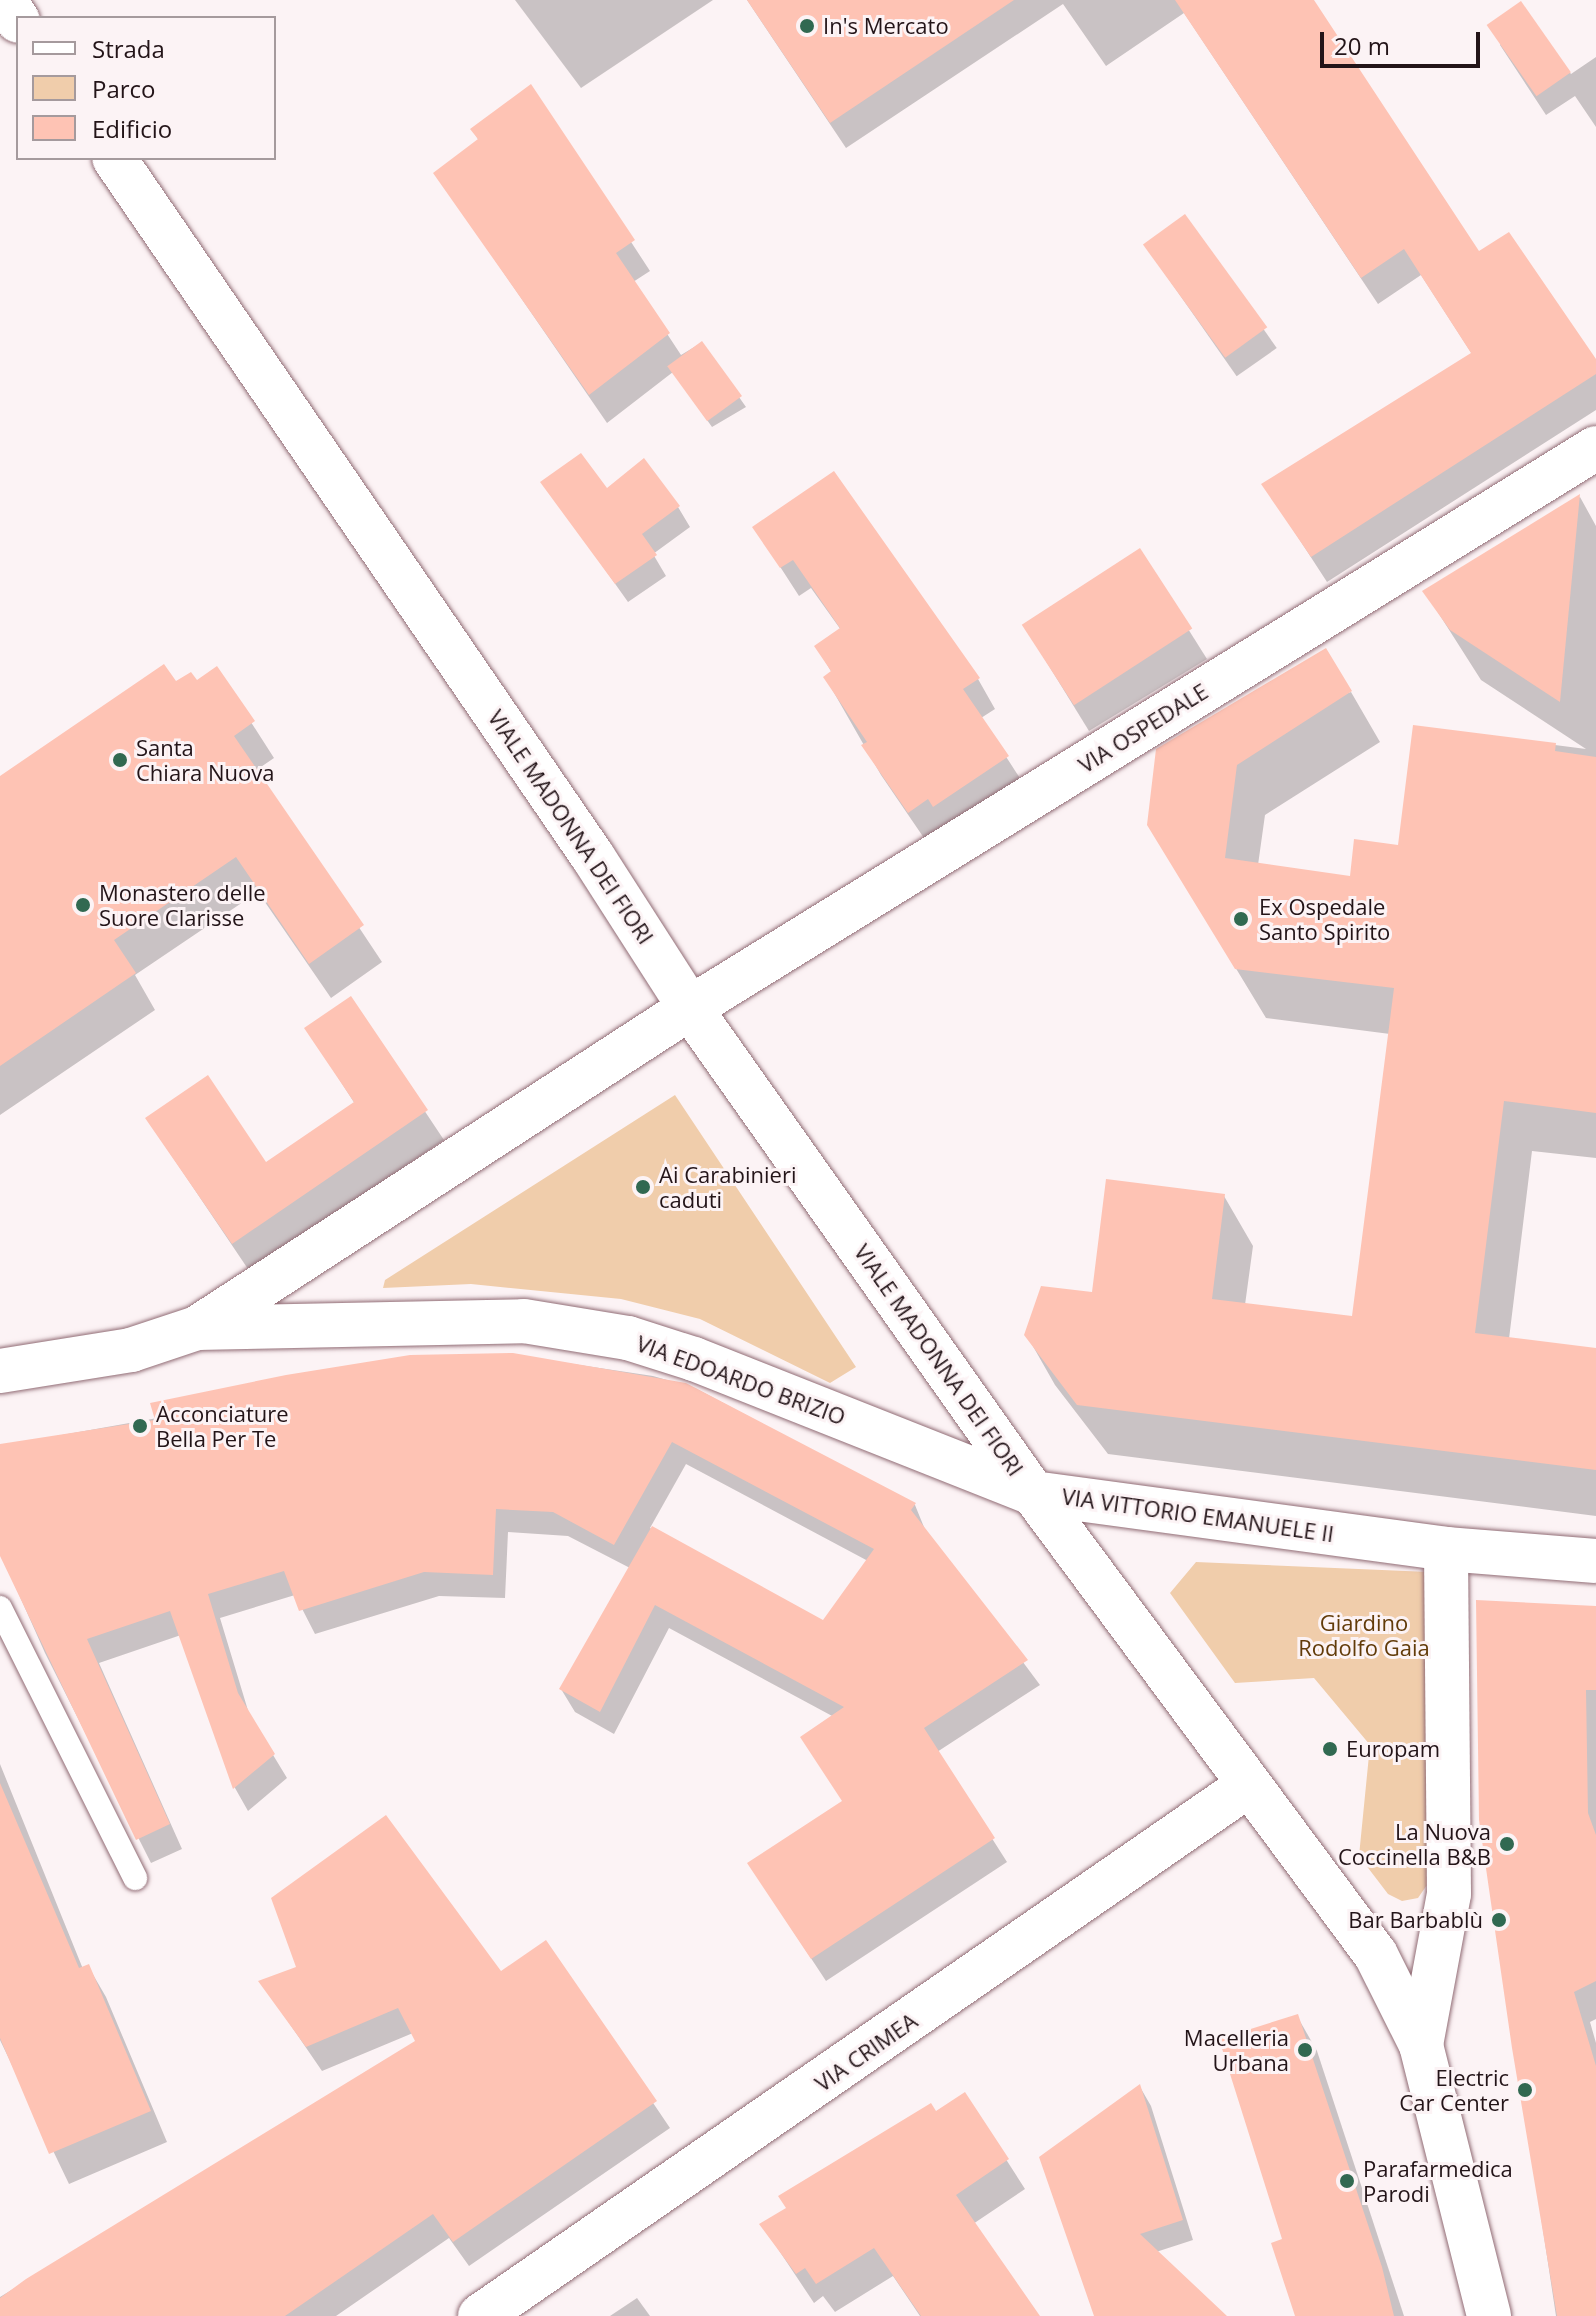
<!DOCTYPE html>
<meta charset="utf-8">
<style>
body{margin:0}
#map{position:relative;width:1596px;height:2316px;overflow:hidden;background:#fcf3f5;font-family:"Open Sans",sans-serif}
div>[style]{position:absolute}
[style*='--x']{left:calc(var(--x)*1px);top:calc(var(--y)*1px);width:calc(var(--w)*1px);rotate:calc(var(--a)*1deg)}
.green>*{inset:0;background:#f0cdab}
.shadow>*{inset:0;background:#0003;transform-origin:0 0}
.building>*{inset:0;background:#fec3b4;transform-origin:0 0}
.roads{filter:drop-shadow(0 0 2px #916c75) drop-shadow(0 0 2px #916c75)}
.service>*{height:24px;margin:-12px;padding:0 12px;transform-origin:12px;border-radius:12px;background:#fff}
.minor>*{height:44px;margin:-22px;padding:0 22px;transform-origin:22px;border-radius:22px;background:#fff}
.tertiary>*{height:44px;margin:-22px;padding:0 22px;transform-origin:22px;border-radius:22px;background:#fff}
.secondary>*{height:44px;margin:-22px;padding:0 22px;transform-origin:22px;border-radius:22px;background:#fff}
.dots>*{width:22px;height:22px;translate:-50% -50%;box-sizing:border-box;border:4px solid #fcf3f5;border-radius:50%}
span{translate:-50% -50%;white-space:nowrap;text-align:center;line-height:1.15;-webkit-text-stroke:6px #fcf3f5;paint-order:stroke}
.poi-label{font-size:22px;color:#231418}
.left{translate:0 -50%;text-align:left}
.right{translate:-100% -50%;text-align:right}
.street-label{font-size:22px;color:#231418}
.park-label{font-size:22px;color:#623b09}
.legend{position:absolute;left:16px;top:16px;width:260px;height:144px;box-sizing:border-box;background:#fcf3f5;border:2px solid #a59a9d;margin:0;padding:10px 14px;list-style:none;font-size:24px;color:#231418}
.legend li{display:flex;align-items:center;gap:16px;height:40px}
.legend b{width:40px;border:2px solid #a59a9d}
.scale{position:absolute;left:1320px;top:32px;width:160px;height:36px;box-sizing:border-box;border:4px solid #231418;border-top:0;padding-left:10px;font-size:24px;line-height:28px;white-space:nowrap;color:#231418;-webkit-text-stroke:6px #fcf3f5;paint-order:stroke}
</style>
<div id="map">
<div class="green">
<i style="clip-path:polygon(675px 1095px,856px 1367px,830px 1383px,700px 1319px,621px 1299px,471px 1284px,383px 1288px,385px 1280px)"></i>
<i style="clip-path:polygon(1196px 1562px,1429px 1572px,1429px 1882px,1418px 1898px,1402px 1901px,1388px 1894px,1359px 1856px,1370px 1745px,1314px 1678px,1235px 1683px,1170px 1593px)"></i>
</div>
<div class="shadow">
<i style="clip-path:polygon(515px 0,713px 0,581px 88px)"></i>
<i style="clip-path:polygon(747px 0,1312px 0,1478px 254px,1596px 363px,1596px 410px,1327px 582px,1264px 485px,1472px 354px,1421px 275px,1378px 304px,1184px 13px,1106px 66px,1063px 4px,846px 148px)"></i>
<i style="clip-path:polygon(1520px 3px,1571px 74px,1596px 57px,1596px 127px,1575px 96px,1546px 115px,1500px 45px)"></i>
<i style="clip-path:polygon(530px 87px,650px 271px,633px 282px,681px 355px,701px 343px,746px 407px,712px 427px,673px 372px,607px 423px,435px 173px,479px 141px,472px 129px)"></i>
<i style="left:1185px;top:217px;width:160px;height:49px;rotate:55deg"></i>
<i style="clip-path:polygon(833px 474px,978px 679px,995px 709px,981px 718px,1025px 786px,926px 841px,881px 775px,825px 677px,832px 673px,816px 646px,841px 630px,811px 588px,799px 596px,755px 528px)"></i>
<i style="clip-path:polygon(543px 482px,678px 507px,690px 527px,653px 554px,666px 576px,628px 602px)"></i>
<i style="clip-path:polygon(1580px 497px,1596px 526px,1596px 1158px,1532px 1151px,1509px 1339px,1596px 1350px,1596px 1516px,1108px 1454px,1055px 1385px,1026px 1334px,1093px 1294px,1224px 1196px,1253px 1246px,1245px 1305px,1354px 1318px,1390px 1034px,1266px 1018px,1149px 825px,1158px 751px,1351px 692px,1380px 742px,1265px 815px,1258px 865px,1352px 878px,1400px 847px,1414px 727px,1586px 749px,1481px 680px,1425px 592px)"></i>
<i style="clip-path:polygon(1139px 551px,1207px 659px,1089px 731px,1041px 653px)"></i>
<i style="clip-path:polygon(217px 669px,274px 758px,255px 771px,382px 962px,331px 998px,258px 892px,135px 975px,155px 1010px,0 1115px,0 778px,176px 684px,196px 683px)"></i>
<i style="clip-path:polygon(350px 999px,444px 1140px,250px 1272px,147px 1119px,266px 1164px,355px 1104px,307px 1029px)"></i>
<i style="clip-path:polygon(evenodd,513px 1355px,653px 1376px,695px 1388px,915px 1505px,926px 1532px,1040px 1685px,937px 1752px,1007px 1862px,826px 1981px,764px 1887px,843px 1802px,834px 1717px,669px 1628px,614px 1734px,575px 1712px,561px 1689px,630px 1568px,568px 1536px,508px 1532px,505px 1598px,439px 1596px,315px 1634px,295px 1595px,220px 1618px,250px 1717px,287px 1778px,248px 1811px,235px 1788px,181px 1635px,99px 1663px,182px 1849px,151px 1863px,45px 1653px,0 1552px,0 1446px,513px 1355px,686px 1464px,868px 1561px,823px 1622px,650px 1528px,686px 1464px)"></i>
<i style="clip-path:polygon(1596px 1607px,1596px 2019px,1590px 2022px,1596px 2043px,1596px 2316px,1556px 2316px,1481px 1820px)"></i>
<i style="clip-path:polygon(0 1764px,83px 1969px,88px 1966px,106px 1997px,167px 2142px,69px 2184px,0 2040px)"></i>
<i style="clip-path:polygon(545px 1943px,670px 2128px,469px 2266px,449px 2238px,336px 2316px,0 2316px,0 2297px,417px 2042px,413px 2033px,322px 2071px,261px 1982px,501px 1974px)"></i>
<i style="clip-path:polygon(1297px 2016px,1317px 2051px,1404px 2316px,1297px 2316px,1285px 2240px)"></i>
<i style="clip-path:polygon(1140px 2087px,1151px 2106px,1193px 2240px,1156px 2252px,1224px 2316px,1096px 2316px)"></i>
<i style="clip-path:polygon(964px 2094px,1025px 2189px,973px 2224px,1007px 2316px,920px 2316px,893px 2276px,835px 2312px,823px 2296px,814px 2303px,762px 2225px)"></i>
<i style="clip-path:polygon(637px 2298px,650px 2316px,610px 2316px)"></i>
</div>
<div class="building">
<i style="clip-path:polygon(747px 0,1014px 0,830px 123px)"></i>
<i style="clip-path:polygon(1175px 0,1314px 0,1479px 251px,1509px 232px,1596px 359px,1596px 374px,1311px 557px,1261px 484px,1471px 353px,1404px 249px,1361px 278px)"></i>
<i style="left:1521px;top:1px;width:87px;height:42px;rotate:55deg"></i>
<i style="clip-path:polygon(531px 84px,635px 240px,616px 253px,670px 333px,589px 395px,433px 173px,478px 139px,470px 129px)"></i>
<i style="left:1185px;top:214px;width:140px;height:52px;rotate:54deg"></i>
<i style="left:702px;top:341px;width:68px;height:43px;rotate:54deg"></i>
<i style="clip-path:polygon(581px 453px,607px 488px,644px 458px,680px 506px,642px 534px,657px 555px,615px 584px,540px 482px)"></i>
<i style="clip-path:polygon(834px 471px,980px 678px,963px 689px,1009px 756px,933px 807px,928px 799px,908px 813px,861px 745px,867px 742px,823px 677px,831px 671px,814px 646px,840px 628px,793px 560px,780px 568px,752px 527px)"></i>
<i style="clip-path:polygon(1580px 494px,1560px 702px,1450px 630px,1422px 591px)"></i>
<i style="left:1140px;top:548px;width:96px;height:141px;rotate:57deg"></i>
<i style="clip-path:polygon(1326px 648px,1352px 691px,1237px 765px,1225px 858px,1350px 876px,1354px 839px,1398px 845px,1413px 725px,1556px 743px,1555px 751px,1596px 757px,1596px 1113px,1504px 1101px,1475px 1333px,1596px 1348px,1596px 1470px,1077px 1405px,1024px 1335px,1041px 1286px,1092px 1292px,1106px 1179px,1225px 1194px,1212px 1299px,1352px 1316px,1394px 988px,1235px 969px,1147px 825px,1156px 749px)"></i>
<i style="clip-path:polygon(164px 664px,176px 681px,191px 672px,197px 680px,217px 666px,255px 721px,234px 736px,364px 925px,309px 964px,236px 857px,114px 940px,136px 973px,0 1066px,0 776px)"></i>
<i style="clip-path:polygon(351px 996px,428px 1110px,232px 1244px,145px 1118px,208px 1075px,266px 1162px,354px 1102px,304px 1028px)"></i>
<i style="clip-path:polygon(513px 1353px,686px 1383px,916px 1503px,911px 1510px,1028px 1660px,924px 1728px,995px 1838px,811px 1959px,747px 1863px,842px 1801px,800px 1737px,844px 1707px,655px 1605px,600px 1712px,559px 1689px,652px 1526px,823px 1620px,874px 1549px,672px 1442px,614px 1545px,553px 1512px,496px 1509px,493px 1575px,424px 1572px,299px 1611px,284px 1571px,208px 1594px,238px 1693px,275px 1754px,233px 1789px,170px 1611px,87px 1639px,170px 1824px,136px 1840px,0 1556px,0 1444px,155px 1420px,150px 1403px,286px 1375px,410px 1355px)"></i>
<i style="clip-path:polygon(1476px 1600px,1596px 1606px,1596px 1690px,1586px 1690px,1588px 1813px,1596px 1835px,1596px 1981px,1574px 1992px,1596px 2066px,1596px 2316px,1557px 2316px,1512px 2048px,1479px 1820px)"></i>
<i style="clip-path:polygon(0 1783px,79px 1968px,89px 1964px,151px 2111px,49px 2154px,0 2038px)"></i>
<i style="clip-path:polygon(386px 1815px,501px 1971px,546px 1940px,657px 2101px,453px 2242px,433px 2214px,285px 2316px,0 2316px,0 2298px,26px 2279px,415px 2041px,398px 2008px,306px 2047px,258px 1981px,296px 1967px,271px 1898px)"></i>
<i style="clip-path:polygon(1298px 2014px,1382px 2267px,1394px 2316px,1295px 2316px,1271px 2243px,1282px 2239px,1219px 2039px)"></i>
<i style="clip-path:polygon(1140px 2084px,1183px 2220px,1140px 2234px,1227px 2316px,1094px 2316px,1039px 2157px)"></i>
<i style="clip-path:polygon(965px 2092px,1009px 2159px,956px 2195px,1040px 2316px,921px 2316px,874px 2248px,816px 2284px,805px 2268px,796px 2274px,759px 2224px,786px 2208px,778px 2196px,931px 2103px,936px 2111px)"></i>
</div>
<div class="roads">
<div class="service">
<i style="--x:0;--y:1608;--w:302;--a:63.4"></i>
</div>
<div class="minor">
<i style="--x:690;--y:1008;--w:594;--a:54.73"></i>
<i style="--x:1033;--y:1493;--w:575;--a:53.41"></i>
<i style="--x:1376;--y:1955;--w:101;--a:63.4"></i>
<i style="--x:1421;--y:2045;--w:279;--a:75.9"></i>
<i style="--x:197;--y:1328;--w:327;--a:-1.2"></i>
<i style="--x:524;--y:1321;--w:105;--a:9.3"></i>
<i style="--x:628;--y:1338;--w:69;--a:17.7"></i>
<i style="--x:694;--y:1359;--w:365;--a:21.6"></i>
<i style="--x:1033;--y:1493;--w:417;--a:7.7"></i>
<i style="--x:1446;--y:1549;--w:150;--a:4.6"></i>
<i style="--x:1421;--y:2045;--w:154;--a:-79.5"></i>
<i style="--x:1449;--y:1894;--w:345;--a:-90.5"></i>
<i style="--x:480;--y:2316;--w:935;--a:-34.63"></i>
</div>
<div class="tertiary">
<i style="--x:690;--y:1008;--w:1065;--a:-31.72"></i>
</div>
<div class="secondary">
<i style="--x:4;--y:0;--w:25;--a:56"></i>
<i style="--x:0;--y:1371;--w:133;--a:-9.1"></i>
<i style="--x:131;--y:1350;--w:70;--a:-18.4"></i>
<i style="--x:197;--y:1328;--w:588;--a:-32.99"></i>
<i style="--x:690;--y:1008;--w:179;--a:-122.7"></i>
<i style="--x:593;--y:857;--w:847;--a:-124.42"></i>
</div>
</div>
<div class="dots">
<i style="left:807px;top:26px;background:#316951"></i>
<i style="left:120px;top:760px;background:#316951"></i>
<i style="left:83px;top:905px;background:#316951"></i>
<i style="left:1241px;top:919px;background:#316951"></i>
<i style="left:643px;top:1187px;background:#316951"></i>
<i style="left:140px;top:1426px;background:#316951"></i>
<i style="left:1330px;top:1749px;background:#316951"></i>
<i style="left:1507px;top:1844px;background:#316951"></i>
<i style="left:1499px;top:1920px;background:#316951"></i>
<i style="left:1305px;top:2050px;background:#316951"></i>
<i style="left:1525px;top:2090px;background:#316951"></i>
<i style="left:1347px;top:2181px;background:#316951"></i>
</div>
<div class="poi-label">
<span class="left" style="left:823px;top:26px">In's Mercato</span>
<span class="left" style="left:136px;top:760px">Santa<br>Chiara Nuova</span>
<span class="left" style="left:99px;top:905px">Monastero delle<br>Suore Clarisse</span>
<span class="left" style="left:1259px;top:919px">Ex Ospedale<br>Santo Spirito</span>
<span class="left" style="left:659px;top:1187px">Ai Carabinieri<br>caduti</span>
<span class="left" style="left:156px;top:1426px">Acconciature<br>Bella Per Te</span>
<span class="left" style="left:1346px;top:1749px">Europam</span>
<span class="right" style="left:1491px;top:1844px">La Nuova<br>Coccinella B&amp;B</span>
<span class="right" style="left:1483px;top:1920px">Bar Barbablù</span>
<span class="right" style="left:1289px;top:2050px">Macelleria<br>Urbana</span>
<span class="right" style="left:1509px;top:2090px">Electric<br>Car Center</span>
<span class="left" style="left:1363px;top:2181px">Parafarmedica<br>Parodi</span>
</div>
<div class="street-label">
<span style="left:1143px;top:728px;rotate:-32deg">VIA OSPEDALE</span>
<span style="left:571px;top:827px;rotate:56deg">VIALE MADONNA DEI FIORI</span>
<span style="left:939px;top:1360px;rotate:55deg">VIALE MADONNA DEI FIORI</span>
<span style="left:741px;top:1380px;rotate:20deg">VIA EDOARDO BRIZIO</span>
<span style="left:1198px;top:1515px;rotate:8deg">VIA VITTORIO EMANUELE II</span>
<span style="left:866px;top:2052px;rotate:-35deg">VIA CRIMEA</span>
</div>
<div class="park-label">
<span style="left:1364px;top:1635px">Giardino<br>Rodolfo Gaia</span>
</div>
<ul class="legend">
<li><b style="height:10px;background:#fff"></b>Strada</li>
<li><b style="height:22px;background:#f0cdab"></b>Parco</li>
<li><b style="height:22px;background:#fec3b4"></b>Edificio</li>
</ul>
<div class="scale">20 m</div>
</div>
